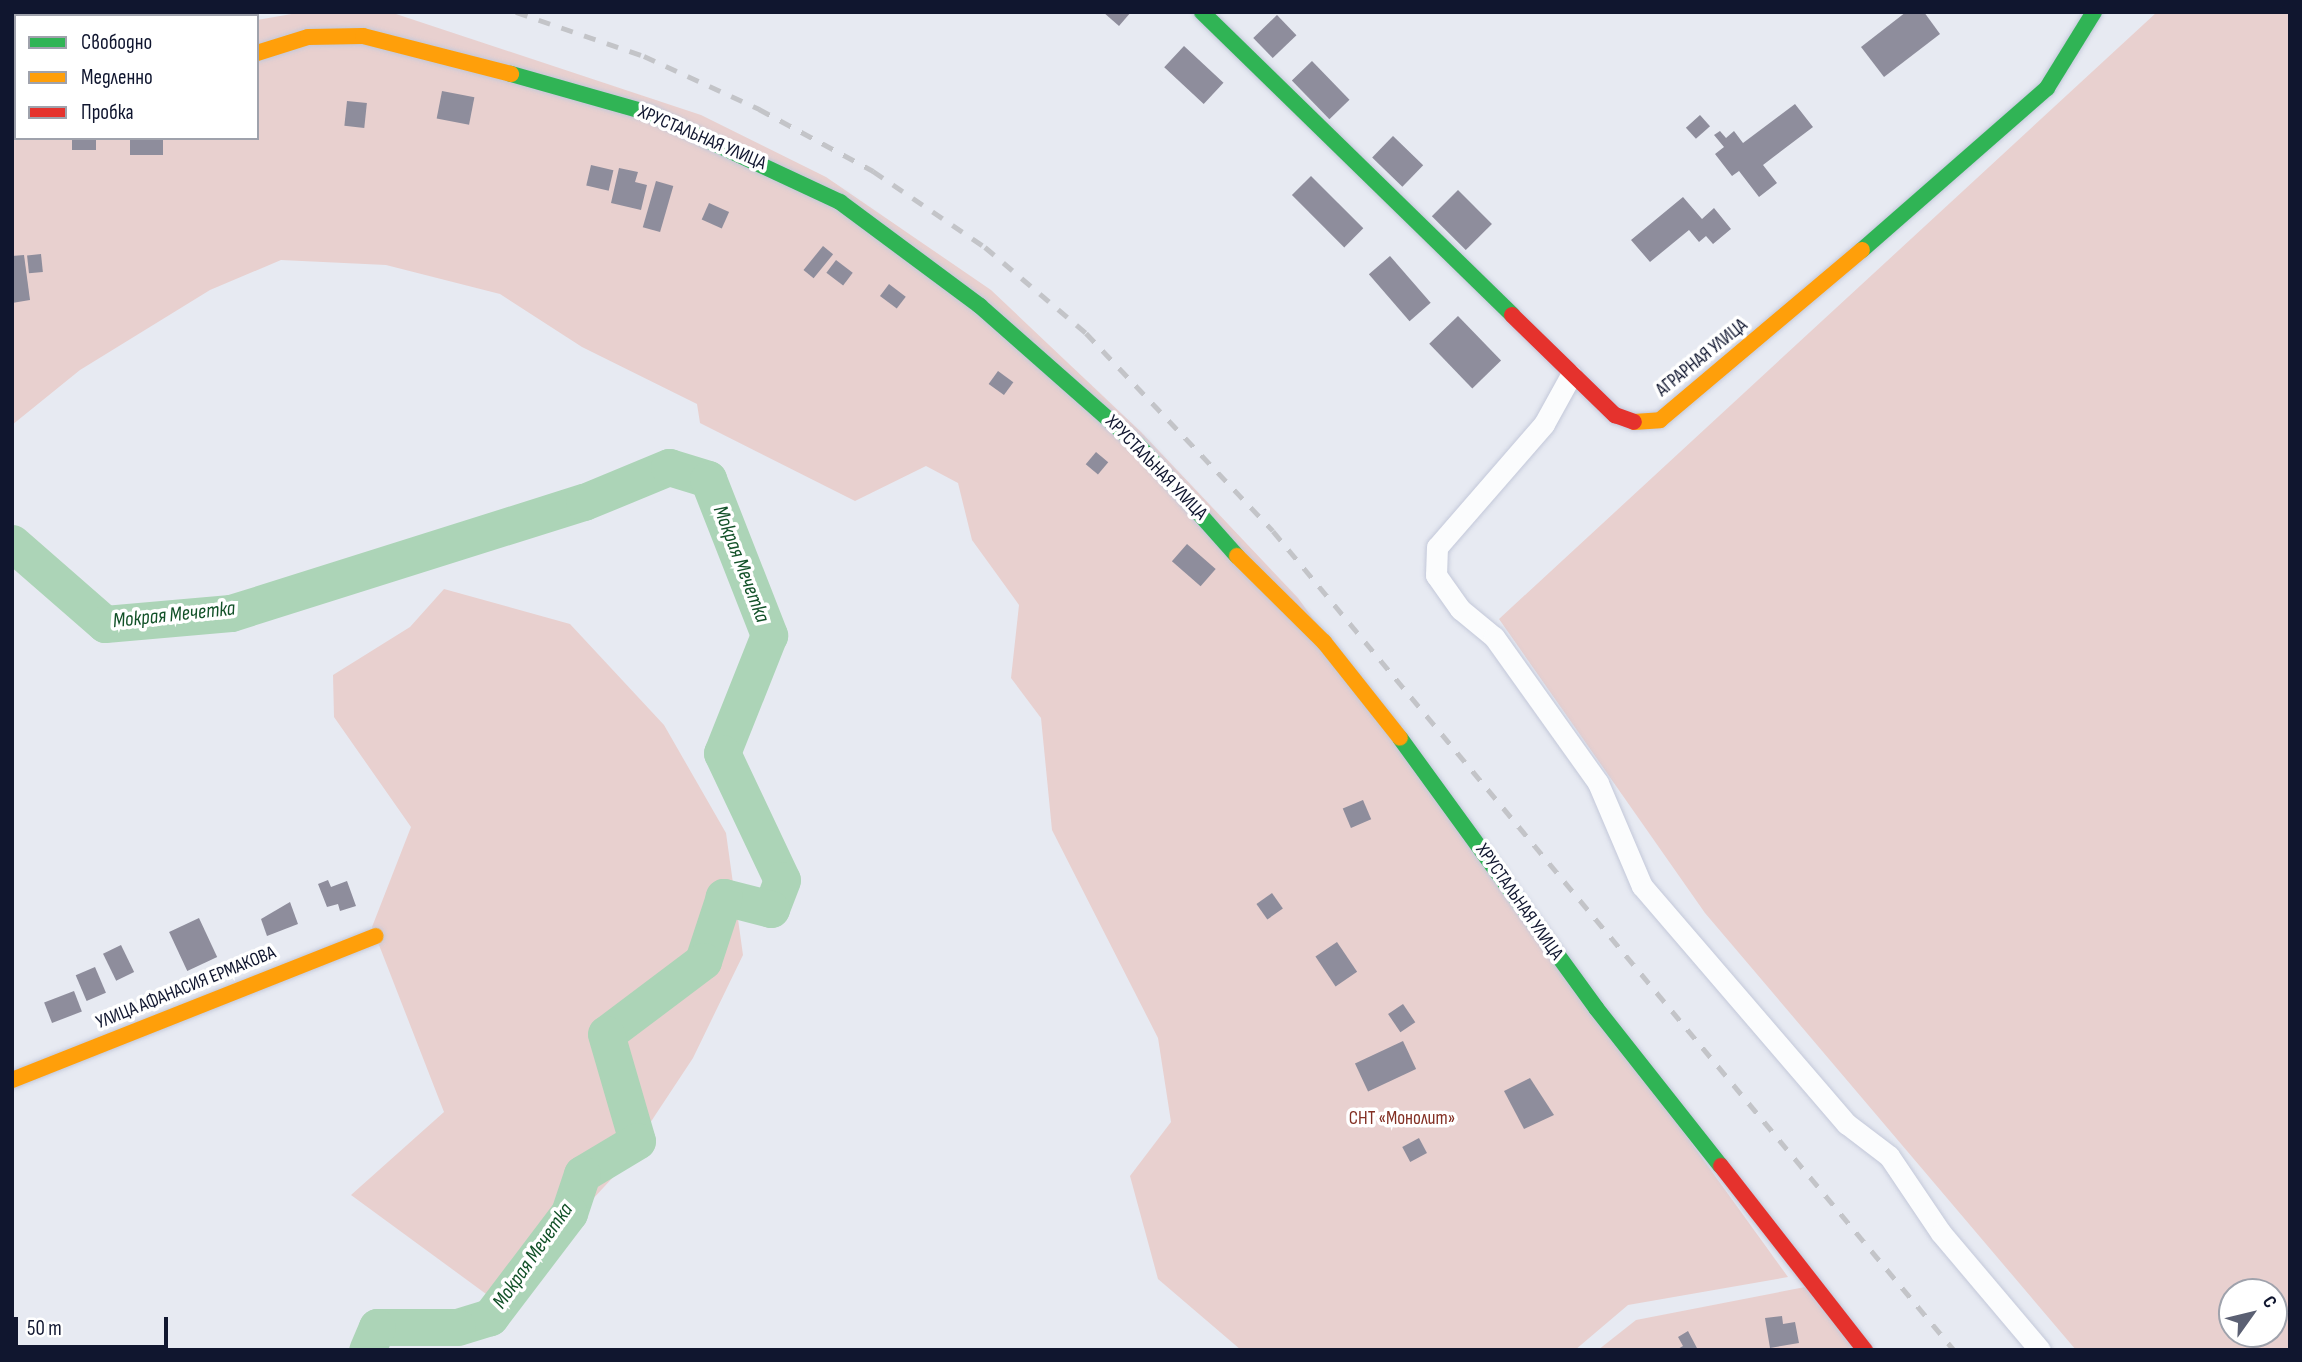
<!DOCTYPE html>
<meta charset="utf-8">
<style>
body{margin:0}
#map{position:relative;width:2302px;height:1362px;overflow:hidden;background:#e7eaf2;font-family:"Sofia Sans Condensed",sans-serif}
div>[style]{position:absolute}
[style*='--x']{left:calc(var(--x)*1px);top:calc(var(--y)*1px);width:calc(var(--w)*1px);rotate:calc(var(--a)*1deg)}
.green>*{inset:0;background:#e8d0cf}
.river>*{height:37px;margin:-18.5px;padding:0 18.5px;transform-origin:18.5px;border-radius:18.5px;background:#acd4b7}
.building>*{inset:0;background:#8e8d9c;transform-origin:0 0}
.roads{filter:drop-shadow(0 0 2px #c3c8d9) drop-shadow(0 0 2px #c3c8d9)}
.street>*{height:21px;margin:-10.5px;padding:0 10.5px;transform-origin:10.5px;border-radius:10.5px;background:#fbfcfd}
.fast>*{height:16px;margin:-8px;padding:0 8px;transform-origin:8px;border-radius:8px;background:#30b455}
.slow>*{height:16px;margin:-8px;padding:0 8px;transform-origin:8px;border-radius:8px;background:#ff9f0a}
.jam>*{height:16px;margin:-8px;padding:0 8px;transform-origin:8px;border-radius:8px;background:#e5322d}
.rail>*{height:5px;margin-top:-2.5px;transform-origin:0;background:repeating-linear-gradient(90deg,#c3c4c8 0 12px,transparent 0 24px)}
span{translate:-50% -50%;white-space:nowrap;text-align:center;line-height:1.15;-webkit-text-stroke:7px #fff;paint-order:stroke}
.street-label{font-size:19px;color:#10162f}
.park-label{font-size:19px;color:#833024}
.water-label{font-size:21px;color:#125128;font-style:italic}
.frame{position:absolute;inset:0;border:14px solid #10162f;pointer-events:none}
.legend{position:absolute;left:14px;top:14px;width:245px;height:126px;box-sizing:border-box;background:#fff;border:2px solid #9fa2ac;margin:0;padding:9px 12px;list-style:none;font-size:21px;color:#10162f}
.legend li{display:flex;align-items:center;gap:14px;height:35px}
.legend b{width:35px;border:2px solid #9fa2ac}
.north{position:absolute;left:2218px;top:1278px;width:70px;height:70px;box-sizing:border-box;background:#fff;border:2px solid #9fa2ac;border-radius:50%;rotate:56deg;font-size:19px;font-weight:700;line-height:28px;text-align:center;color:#10162f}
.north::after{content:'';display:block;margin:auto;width:24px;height:32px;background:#5b6073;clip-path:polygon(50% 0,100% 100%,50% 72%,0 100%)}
.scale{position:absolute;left:14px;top:1317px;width:154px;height:32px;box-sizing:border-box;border:4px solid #10162f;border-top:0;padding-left:9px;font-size:21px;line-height:24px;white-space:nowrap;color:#10162f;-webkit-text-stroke:5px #fff;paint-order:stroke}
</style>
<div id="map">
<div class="green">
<i style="clip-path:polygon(303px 12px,390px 12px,701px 115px,826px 177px,991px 290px,1141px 432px,1298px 598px,1788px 1277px,1628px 1305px,1575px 1350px,1241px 1350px,1158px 1279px,1130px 1176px,1171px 1122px,1158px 1038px,1052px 830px,1041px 718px,1011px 678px,1019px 605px,972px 540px,958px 483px,926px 466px,855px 501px,700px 423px,697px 404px,582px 347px,500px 294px,386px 265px,281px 260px,210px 290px,80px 370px,12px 425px,12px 52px,16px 52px,16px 138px,257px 138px,257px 20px)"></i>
<i style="clip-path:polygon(evenodd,2157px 12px,2290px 12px,2290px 1350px,2076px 1350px,1705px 913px,1499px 619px,2157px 12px,2232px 1292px,2274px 1292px,2274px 1334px,2232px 1334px,2232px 1292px)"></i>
<i style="clip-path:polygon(444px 589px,570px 624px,664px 725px,726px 833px,743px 955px,693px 1058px,617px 1173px,497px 1302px,351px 1195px,444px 1112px,372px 927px,411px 827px,334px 717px,333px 675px,410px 627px)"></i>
<i style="clip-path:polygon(1805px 1287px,1857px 1350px,1598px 1350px,1636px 1320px)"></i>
</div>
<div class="river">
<i style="--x:12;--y:543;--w:123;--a:41.1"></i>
<i style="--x:105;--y:624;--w:126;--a:-5"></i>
<i style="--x:231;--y:613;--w:370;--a:-17.5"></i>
<i style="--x:584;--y:502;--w:92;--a:-22.4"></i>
<i style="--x:669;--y:467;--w:41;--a:17.1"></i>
<i style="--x:708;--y:479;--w:168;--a:68.6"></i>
<i style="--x:769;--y:635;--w:127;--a:111.7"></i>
<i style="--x:722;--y:753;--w:140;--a:64.7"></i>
<i style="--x:782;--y:880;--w:31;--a:111"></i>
<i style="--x:771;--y:909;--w:49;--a:-165.7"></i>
<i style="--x:724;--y:897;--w:67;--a:108.2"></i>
<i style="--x:703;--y:961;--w:121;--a:143"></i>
<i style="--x:606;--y:1034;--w:111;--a:73.8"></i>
<i style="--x:637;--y:1141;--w:64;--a:149"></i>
<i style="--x:582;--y:1174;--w:41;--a:108.4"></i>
<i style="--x:569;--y:1213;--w:131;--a:127.2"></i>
<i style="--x:490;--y:1317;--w:34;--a:163"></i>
<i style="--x:457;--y:1327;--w:80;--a:180"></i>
<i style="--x:377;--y:1327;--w:25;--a:113"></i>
</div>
<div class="building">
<i style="clip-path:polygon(1103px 12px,1131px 12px,1119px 26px)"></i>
<i style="clip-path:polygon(1906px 12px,1924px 12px,1940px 34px,1884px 77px,1861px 47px)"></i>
<i style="left:1277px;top:15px;width:28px;height:33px;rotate:46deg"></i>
<i style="left:1184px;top:46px;width:54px;height:29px;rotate:43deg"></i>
<i style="left:1312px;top:61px;width:54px;height:28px;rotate:46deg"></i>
<i style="left:442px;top:91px;width:33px;height:28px;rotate:11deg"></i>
<i style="left:347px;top:101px;width:20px;height:25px;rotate:6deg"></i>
<i style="clip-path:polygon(1795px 104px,1813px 127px,1763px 165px,1777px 183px,1759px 197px,1739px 171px,1732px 176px,1715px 154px,1724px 147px,1714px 135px,1720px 131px,1726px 138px,1734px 131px,1743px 143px)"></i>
<i style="left:1700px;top:115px;width:15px;height:19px;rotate:48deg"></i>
<i style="left:1393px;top:136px;width:42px;height:30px;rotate:44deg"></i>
<i style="left:72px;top:138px;width:24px;height:12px"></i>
<i style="left:130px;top:138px;width:33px;height:17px"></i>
<i style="left:591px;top:165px;width:23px;height:21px;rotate:13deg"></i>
<i style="clip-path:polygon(619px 168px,638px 172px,635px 182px,647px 185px,641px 210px,611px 203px)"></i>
<i style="left:1311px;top:176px;width:74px;height:27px;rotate:45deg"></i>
<i style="left:656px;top:181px;width:18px;height:48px;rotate:16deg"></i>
<i style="left:1458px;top:190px;width:48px;height:37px;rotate:45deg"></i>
<i style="clip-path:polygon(1683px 197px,1702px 219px,1714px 208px,1731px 229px,1713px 244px,1706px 236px,1699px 242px,1689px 230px,1650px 262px,1631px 240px)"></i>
<i style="left:709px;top:203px;width:22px;height:18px;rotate:24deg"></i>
<i style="left:823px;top:246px;width:13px;height:31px;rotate:39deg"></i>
<i style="left:41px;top:254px;width:18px;height:14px;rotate:84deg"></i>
<i style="clip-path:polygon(24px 255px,30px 300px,12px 303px,12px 256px)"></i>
<i style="left:1390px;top:256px;width:62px;height:28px;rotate:49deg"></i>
<i style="left:836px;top:260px;width:21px;height:16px;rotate:37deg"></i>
<i style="left:889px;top:284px;width:21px;height:15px;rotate:37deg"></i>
<i style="left:1458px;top:316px;width:62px;height:40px;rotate:46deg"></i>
<i style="left:998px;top:371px;width:19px;height:16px;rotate:36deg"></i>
<i style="left:1096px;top:452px;width:16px;height:16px;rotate:40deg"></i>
<i style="left:1187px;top:544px;width:38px;height:23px;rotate:41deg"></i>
<i style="left:1363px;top:800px;width:21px;height:22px;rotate:67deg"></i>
<i style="clip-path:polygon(328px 880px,331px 887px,347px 881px,356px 906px,340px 911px,338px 904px,327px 907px,318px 884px)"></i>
<i style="left:1272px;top:893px;width:19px;height:19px;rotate:55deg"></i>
<i style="clip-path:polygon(290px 902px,298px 924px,267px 936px,261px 919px)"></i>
<i style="left:199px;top:918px;width:43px;height:33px;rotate:65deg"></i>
<i style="left:1337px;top:942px;width:36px;height:26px;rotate:56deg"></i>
<i style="left:121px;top:945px;width:30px;height:20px;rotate:64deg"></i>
<i style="left:95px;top:967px;width:28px;height:21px;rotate:67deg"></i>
<i style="left:74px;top:991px;width:22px;height:32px;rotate:69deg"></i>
<i style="left:1403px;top:1004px;width:22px;height:18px;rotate:56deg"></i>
<i style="left:1403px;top:1041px;width:31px;height:53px;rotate:65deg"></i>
<i style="clip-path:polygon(1530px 1078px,1554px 1115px,1524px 1129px,1504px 1091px)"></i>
<i style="left:1419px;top:1138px;width:17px;height:19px;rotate:62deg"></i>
<i style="clip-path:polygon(1782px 1316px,1783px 1324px,1795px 1322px,1799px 1343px,1770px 1348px,1765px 1318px)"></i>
<i style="clip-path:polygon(1688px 1331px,1698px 1350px,1676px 1350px,1683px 1346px,1678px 1337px)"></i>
</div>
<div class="roads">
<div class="street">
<i style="--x:12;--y:91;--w:4;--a:0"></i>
<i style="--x:1571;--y:375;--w:56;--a:118.9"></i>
<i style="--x:1544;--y:424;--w:163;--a:131"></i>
<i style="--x:1437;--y:547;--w:28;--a:92"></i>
<i style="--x:1436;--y:575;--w:42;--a:54.8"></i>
<i style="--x:1460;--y:609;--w:44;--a:39.5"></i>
<i style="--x:1494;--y:637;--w:179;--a:54.5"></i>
<i style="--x:1598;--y:783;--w:112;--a:66.9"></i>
<i style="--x:1642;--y:886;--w:314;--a:49.3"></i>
<i style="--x:1847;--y:1124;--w:53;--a:37.3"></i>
<i style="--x:1889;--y:1156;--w:93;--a:56"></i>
<i style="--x:1941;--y:1233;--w:153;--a:49.8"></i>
</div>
<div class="fast">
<i style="--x:1202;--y:12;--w:433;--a:44.3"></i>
<i style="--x:511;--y:74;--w:143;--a:15.8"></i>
<i style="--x:649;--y:113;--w:211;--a:25"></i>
<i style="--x:840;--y:202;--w:174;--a:36.6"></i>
<i style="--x:980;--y:306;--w:212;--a:41.4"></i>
<i style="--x:1139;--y:446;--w:147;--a:48.3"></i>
<i style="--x:1862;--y:250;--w:246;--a:-41.2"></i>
<i style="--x:2047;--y:88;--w:89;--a:-58.3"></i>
<i style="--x:1400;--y:738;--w:334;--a:54"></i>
<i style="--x:1596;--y:1008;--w:201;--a:51.7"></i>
</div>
<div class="slow">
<i style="--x:257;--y:53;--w:53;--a:-17.4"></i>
<i style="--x:308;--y:37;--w:55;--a:-1"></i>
<i style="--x:363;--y:36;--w:153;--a:14.4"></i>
<i style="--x:1634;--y:422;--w:26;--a:-4"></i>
<i style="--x:1660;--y:420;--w:264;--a:-40.1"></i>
<i style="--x:1237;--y:556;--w:122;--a:44.7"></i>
<i style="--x:1324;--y:642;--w:122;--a:51.6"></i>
<i style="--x:12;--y:1080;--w:391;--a:-21.6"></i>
</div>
<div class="jam">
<i style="--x:1512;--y:315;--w:144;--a:44.2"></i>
<i style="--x:1615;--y:415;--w:20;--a:20"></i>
<i style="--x:1721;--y:1166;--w:234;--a:52"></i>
</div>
</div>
<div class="rail">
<i style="--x:516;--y:12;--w:135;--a:19"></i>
<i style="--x:644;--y:56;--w:127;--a:24.7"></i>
<i style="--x:759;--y:109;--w:130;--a:28.5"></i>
<i style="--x:873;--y:171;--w:135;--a:34.2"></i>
<i style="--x:985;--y:247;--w:133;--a:40.4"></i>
<i style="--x:1086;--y:333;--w:272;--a:46.6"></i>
<i style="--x:1273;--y:531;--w:1065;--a:50.26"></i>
</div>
<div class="street-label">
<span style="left:702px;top:138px;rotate:23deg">ХРУСТАЛЬНАЯ УЛИЦА</span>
<span style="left:1702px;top:358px;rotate:-39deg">АГРАРНАЯ УЛИЦА</span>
<span style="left:1156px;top:468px;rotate:46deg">ХРУСТАЛЬНАЯ УЛИЦА</span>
<span style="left:1519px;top:902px;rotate:55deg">ХРУСТАЛЬНАЯ УЛИЦА</span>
<span style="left:186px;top:988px;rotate:-22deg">УЛИЦА АФАНАСИЯ ЕРМАКОВА</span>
</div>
<div class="park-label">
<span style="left:1402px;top:1119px">СНТ «Монолит»</span>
</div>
<div class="water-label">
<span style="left:741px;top:564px;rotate:69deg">Мокрая Мечетка</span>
<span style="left:174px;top:615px;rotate:-6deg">Мокрая Мечетка</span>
<span style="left:533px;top:1256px;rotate:-55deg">Мокрая Мечетка</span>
</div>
<div class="frame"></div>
<ul class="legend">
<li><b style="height:9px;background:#30b455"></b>Свободно</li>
<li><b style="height:9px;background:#ff9f0a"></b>Медленно</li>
<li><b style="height:9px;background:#e5322d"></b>Пробка</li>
</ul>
<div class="north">С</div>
<div class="scale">50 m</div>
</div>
